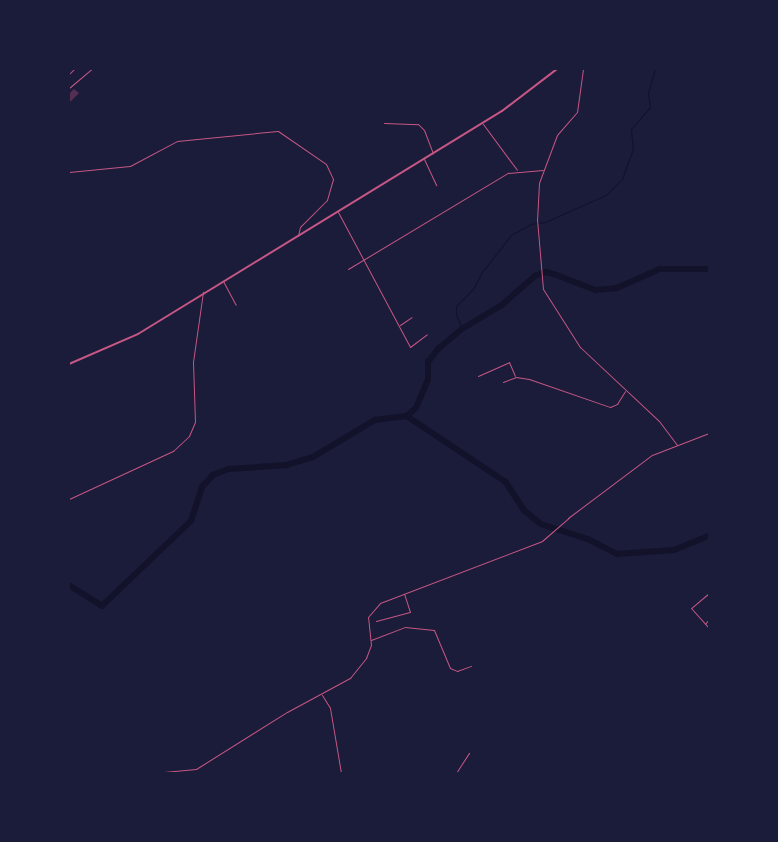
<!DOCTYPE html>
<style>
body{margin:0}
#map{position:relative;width:778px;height:842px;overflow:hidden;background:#1b1b3a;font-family:Raleway,sans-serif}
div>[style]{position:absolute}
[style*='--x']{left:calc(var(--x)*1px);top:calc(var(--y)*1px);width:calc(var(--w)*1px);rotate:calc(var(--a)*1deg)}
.stream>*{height:1px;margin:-0.5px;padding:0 0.5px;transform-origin:0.5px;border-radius:0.5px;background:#12122b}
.river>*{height:5.5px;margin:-2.75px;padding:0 2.75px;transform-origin:2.75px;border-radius:2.75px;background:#12122b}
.building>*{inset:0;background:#542f53}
.minor>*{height:1px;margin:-0.5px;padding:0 0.5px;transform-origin:0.5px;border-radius:0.5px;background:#c65784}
.tertiary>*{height:2px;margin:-1px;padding:0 1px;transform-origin:1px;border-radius:1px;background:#c65784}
span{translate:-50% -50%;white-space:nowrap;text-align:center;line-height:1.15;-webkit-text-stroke:4px #1b1b3a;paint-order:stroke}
.frame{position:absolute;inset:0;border:70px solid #1b1b3a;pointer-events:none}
</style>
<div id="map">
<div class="stream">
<i style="--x:462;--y:329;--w:16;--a:-112"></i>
<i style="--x:456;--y:314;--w:8;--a:-90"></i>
<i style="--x:456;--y:306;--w:24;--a:-45"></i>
<i style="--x:473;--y:289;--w:19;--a:-62"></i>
<i style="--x:482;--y:272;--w:47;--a:-51.9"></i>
<i style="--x:511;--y:235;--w:23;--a:-29"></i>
<i style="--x:531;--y:224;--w:14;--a:-8"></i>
<i style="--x:545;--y:222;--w:67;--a:-23.9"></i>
<i style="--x:606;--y:195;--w:23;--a:-45"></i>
<i style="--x:622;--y:179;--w:32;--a:-70"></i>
<i style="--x:633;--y:149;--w:20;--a:-96"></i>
<i style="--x:631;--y:129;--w:29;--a:-49"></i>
<i style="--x:650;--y:107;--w:14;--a:-98"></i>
<i style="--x:648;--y:93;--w:25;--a:-74"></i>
</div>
<div class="river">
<i style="--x:407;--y:416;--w:119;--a:33.7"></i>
<i style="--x:506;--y:482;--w:33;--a:57"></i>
<i style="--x:524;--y:510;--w:22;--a:39"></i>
<i style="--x:541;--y:524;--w:49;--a:17.7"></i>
<i style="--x:588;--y:539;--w:33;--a:27"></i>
<i style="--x:617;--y:554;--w:57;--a:-4"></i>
<i style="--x:674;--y:550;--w:38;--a:-22"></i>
<i style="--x:69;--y:585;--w:39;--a:32"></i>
<i style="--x:102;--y:606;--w:123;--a:-43.7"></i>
<i style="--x:191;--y:521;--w:36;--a:-72"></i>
<i style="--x:202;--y:487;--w:16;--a:-47"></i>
<i style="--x:213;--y:475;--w:17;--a:-21"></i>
<i style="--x:229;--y:469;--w:58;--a:-3.9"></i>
<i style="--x:287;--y:465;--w:27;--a:-17"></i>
<i style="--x:313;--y:457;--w:72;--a:-30.8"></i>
<i style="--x:375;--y:420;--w:32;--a:-7"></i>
<i style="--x:407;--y:416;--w:12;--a:-42"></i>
<i style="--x:416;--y:408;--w:30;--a:-67"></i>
<i style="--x:428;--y:380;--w:18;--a:-90"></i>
<i style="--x:428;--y:362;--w:16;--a:-52"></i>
<i style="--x:438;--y:349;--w:31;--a:-40"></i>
<i style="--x:462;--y:329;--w:47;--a:-31"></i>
<i style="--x:502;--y:305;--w:44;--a:-41.3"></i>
<i style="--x:535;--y:276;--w:12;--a:-20"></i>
<i style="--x:546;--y:272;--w:8;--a:14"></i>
<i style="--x:554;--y:274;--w:45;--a:20.9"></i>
<i style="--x:596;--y:290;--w:21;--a:-5"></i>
<i style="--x:617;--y:288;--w:47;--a:-23.8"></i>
<i style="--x:660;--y:269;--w:49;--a:0"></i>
</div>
<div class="building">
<i style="clip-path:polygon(74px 89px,79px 93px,69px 103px,69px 94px)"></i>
</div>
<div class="minor">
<i style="--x:583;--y:69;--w:43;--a:97.9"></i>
<i style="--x:577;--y:112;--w:30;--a:131"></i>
<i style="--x:557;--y:135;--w:51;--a:110.6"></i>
<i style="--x:539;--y:183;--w:36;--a:93"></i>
<i style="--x:537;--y:219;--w:70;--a:85.1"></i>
<i style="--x:543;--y:289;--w:69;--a:57.5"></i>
<i style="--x:580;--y:347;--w:108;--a:43.1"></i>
<i style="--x:659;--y:421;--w:30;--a:53"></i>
<i style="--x:69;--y:74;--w:7;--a:-45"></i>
<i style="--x:69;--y:88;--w:30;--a:-40"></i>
<i style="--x:384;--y:123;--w:34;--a:2"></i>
<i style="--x:418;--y:124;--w:8;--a:45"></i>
<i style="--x:424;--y:130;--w:25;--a:69"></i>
<i style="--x:483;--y:124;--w:57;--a:53.5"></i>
<i style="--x:424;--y:159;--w:29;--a:65"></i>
<i style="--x:69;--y:172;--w:61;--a:-5.6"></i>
<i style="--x:130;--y:166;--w:53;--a:-28"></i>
<i style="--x:177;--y:141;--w:101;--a:-5.7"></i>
<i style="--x:278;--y:131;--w:58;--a:34.5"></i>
<i style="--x:326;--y:164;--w:17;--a:65"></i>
<i style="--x:333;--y:179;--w:22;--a:106"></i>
<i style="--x:327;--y:200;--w:38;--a:135"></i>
<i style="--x:300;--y:227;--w:9;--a:103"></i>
<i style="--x:338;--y:212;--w:153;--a:61.9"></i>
<i style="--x:410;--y:347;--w:21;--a:-37"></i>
<i style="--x:348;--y:269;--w:187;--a:-31"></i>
<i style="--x:508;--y:173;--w:35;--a:-5"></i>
<i style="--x:223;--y:281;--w:27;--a:62"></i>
<i style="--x:400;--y:325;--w:14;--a:-34"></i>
<i style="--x:478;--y:376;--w:34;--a:-24"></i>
<i style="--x:509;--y:362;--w:15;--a:67"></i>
<i style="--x:503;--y:382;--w:14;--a:-21"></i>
<i style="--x:516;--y:377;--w:13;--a:9"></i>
<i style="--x:529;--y:379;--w:86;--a:19.1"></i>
<i style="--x:610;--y:407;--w:8;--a:-23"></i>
<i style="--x:617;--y:404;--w:15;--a:-58"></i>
<i style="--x:69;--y:499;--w:115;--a:-24.8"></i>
<i style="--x:173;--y:451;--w:22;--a:-43"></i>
<i style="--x:189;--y:436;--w:15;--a:-67"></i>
<i style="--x:195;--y:422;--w:60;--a:-91.9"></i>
<i style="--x:193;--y:362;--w:71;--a:-81.9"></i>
<i style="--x:709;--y:593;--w:23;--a:140"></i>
<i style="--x:691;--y:608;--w:27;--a:48"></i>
<i style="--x:376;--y:621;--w:35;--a:-15"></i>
<i style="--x:410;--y:612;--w:19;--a:-108"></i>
<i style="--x:705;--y:624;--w:6;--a:-51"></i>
<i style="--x:371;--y:640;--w:36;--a:-21"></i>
<i style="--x:405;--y:627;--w:29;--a:6"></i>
<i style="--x:434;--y:630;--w:41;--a:67.2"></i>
<i style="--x:450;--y:668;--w:8;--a:23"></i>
<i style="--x:457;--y:671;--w:15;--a:-20"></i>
<i style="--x:322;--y:695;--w:15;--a:58"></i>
<i style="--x:330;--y:708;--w:66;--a:80.4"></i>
<i style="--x:153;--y:773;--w:43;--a:-5.3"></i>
<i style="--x:196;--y:769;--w:107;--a:-32.1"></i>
<i style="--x:287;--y:712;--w:72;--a:-28.4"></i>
<i style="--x:350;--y:678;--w:26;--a:-51"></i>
<i style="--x:366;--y:658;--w:14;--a:-69"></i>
<i style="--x:371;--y:645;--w:28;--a:-96"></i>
<i style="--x:368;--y:617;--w:18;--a:-49"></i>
<i style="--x:380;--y:603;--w:173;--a:-20.9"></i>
<i style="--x:542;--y:541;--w:35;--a:-41"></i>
<i style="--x:568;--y:518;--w:105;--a:-36.9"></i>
<i style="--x:652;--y:455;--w:61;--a:-21.1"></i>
<i style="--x:456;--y:773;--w:24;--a:-57"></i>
</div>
<div class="tertiary">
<i style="--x:69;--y:364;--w:75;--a:-23.5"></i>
<i style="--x:138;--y:334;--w:427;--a:-31.5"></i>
<i style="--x:502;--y:111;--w:69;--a:-37.4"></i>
</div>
<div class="frame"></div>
</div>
